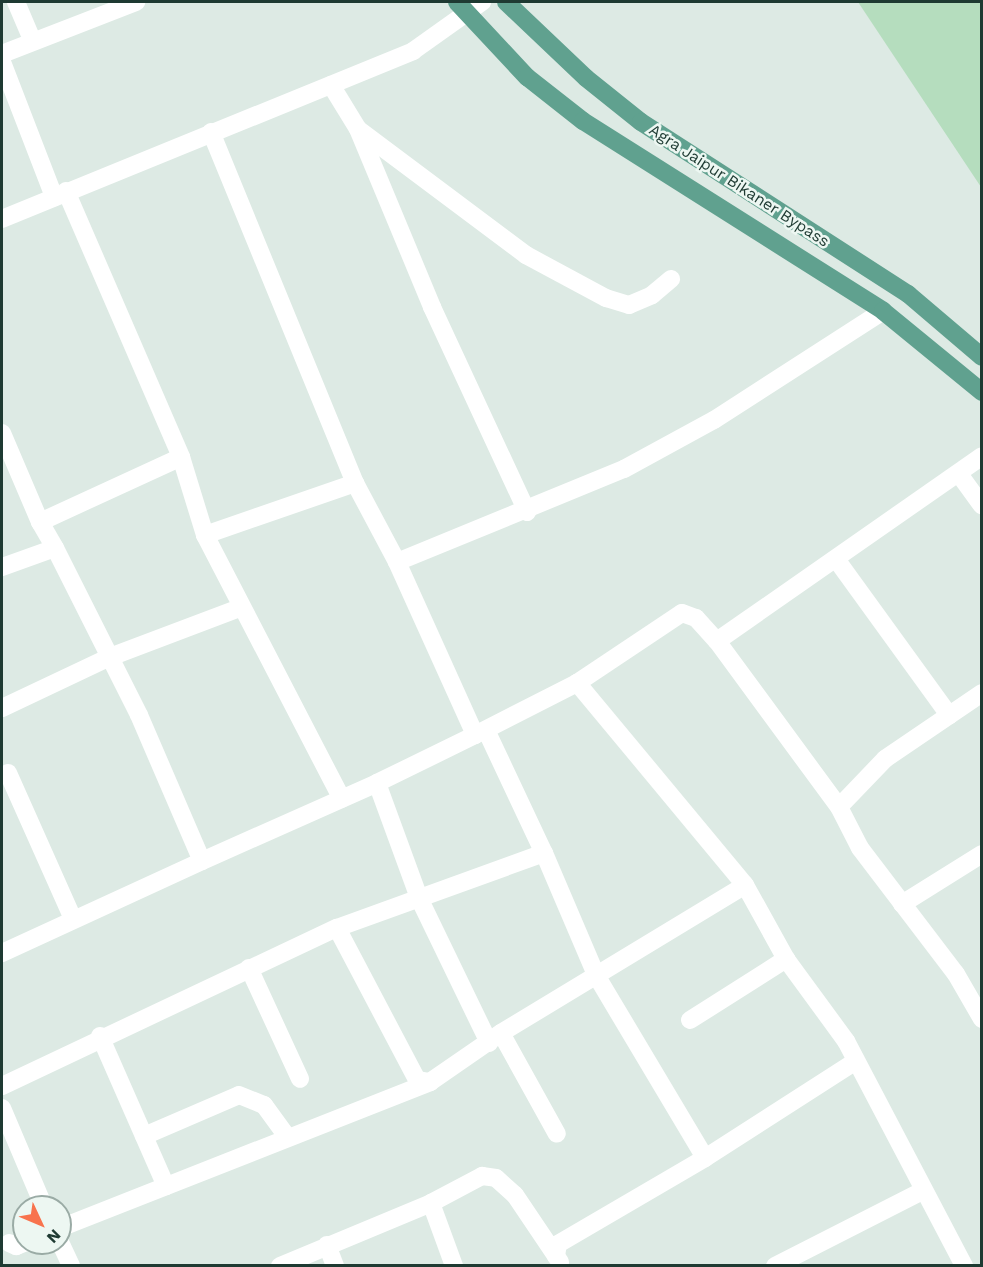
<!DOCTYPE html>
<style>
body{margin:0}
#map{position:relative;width:983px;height:1267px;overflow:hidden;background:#ddeae4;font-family:"Work Sans",sans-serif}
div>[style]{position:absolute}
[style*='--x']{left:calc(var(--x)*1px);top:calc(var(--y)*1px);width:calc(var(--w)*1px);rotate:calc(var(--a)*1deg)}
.green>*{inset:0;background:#b5ddbe}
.minor>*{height:18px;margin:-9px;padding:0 9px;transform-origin:9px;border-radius:9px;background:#fff}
.major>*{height:18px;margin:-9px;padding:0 9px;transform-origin:9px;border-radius:9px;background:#60a18f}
span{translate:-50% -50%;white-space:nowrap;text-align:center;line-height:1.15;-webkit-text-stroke:5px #edf7f2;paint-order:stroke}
.street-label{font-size:16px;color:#1e3a32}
.frame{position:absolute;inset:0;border:3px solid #1e3a32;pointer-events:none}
.north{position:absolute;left:12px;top:1195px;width:60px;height:60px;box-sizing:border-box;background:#edf7f2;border:2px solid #9aaba5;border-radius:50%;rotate:134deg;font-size:16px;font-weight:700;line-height:24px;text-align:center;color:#1e3a32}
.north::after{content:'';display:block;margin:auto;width:21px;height:27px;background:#f8734d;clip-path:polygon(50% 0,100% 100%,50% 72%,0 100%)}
</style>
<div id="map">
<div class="green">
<i style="clip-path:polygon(858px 2px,981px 2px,981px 187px)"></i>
</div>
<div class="minor">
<i style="--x:16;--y:2;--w:43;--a:67"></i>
<i style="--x:2;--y:54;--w:144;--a:-21.2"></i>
<i style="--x:2;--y:62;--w:145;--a:68.9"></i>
<i style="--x:331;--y:85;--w:52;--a:58.5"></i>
<i style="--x:358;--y:129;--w:193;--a:67.4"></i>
<i style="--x:432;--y:307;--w:226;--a:65.1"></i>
<i style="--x:359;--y:130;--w:209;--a:36.8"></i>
<i style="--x:526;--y:255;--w:91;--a:28.3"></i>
<i style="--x:606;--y:298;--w:24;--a:17"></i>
<i style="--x:629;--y:305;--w:25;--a:-23"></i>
<i style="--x:652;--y:295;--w:25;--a:-40"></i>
<i style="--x:211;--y:132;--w:379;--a:67.7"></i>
<i style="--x:66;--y:191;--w:290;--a:66.6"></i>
<i style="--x:2;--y:219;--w:444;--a:-22.2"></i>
<i style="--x:413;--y:51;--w:85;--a:-35.4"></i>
<i style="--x:2;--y:433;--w:97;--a:66.9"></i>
<i style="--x:40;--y:522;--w:155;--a:-24.7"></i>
<i style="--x:181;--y:457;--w:82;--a:72.9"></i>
<i style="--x:205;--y:535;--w:159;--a:-19.1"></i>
<i style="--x:355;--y:483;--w:89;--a:62"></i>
<i style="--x:397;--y:562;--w:245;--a:-22.3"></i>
<i style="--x:624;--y:469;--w:102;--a:-28.6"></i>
<i style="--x:714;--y:420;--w:201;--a:-32.8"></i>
<i style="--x:959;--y:474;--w:39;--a:54"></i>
<i style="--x:205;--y:535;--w:297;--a:62.6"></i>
<i style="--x:55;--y:548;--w:187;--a:63.3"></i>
<i style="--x:139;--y:715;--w:159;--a:66.7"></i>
<i style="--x:202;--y:861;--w:192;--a:-24"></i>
<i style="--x:836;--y:559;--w:193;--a:54.1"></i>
<i style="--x:397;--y:562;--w:190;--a:65.7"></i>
<i style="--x:475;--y:735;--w:114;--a:-27"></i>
<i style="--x:577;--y:683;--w:126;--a:-33.7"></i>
<i style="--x:682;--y:613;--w:15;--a:20"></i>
<i style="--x:696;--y:618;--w:31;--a:48"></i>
<i style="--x:717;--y:641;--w:323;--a:-34.9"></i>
<i style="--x:2;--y:567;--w:56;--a:-19.7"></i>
<i style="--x:55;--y:548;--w:30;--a:-120"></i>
<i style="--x:717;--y:641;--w:206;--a:53.7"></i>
<i style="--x:982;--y:693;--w:117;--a:145.8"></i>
<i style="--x:885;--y:759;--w:66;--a:133.8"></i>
<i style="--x:839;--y:807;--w:46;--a:62.9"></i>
<i style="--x:860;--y:848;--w:158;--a:52.7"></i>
<i style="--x:956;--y:974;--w:52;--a:60"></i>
<i style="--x:2;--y:708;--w:119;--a:-25.3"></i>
<i style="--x:110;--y:657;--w:141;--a:-20.7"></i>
<i style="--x:486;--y:730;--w:136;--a:64.8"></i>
<i style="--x:544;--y:853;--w:220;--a:160.1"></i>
<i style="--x:337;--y:928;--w:172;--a:62.2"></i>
<i style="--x:417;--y:1080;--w:13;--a:9"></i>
<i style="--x:430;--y:1082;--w:86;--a:-34.6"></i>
<i style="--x:501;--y:1033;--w:285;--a:-31.2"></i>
<i style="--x:745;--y:885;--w:263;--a:-129.7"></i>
<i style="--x:475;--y:735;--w:109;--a:153.9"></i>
<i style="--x:377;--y:783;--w:122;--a:69.9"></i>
<i style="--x:419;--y:898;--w:161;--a:64.2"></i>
<i style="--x:8;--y:773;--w:160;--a:66"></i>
<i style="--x:544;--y:853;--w:133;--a:66.9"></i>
<i style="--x:596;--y:975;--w:213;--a:59.2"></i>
<i style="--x:705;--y:1158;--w:179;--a:-32.7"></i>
<i style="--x:745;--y:885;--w:85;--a:61"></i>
<i style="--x:786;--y:959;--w:102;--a:53.8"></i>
<i style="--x:846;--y:1041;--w:254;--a:62.3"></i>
<i style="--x:902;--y:904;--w:94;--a:-32"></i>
<i style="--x:2;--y:953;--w:220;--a:-24.7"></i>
<i style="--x:249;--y:968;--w:122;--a:65.3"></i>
<i style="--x:690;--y:1020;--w:114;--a:-32.4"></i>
<i style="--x:501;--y:1033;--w:115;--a:61"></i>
<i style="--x:100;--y:1036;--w:164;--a:66.3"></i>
<i style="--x:2;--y:1086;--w:370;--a:-25.3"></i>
<i style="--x:2;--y:1108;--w:108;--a:67"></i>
<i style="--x:144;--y:1136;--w:103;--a:-23.3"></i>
<i style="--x:239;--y:1095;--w:27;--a:22"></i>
<i style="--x:264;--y:1105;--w:39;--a:54"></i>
<i style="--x:431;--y:1203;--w:67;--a:69.9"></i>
<i style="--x:60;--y:1228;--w:398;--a:-21.5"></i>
<i style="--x:60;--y:1242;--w:26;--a:65"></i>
<i style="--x:9;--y:1243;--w:8;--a:23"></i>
<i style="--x:16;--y:1246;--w:9;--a:-21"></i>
<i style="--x:327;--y:1245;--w:22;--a:69"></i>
<i style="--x:560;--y:1262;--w:7;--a:-124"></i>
<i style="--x:556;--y:1256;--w:12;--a:-81"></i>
<i style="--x:558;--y:1244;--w:170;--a:-30.3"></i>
<i style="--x:280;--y:1266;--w:164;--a:-22.6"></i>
<i style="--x:431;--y:1203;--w:58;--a:-27.9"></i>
<i style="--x:482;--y:1176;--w:14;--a:8"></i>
<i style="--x:496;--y:1178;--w:25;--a:42"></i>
<i style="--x:515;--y:1195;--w:73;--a:56.1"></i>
<i style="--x:775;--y:1266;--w:167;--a:-27"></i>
</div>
<div class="major">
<i style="--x:457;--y:2;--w:103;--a:47"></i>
<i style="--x:527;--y:77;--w:71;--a:38.2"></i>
<i style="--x:583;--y:121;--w:355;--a:32.3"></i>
<i style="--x:883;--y:311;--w:128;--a:39.3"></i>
<i style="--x:506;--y:2;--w:110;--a:43.5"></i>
<i style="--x:586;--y:78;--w:70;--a:38.7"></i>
<i style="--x:641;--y:122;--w:318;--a:32.8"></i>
<i style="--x:908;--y:294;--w:97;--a:40.4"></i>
</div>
<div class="street-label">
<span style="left:739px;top:186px;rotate:33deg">Agra Jaipur Bikaner Bypass</span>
</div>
<div class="frame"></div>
<div class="north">N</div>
</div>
